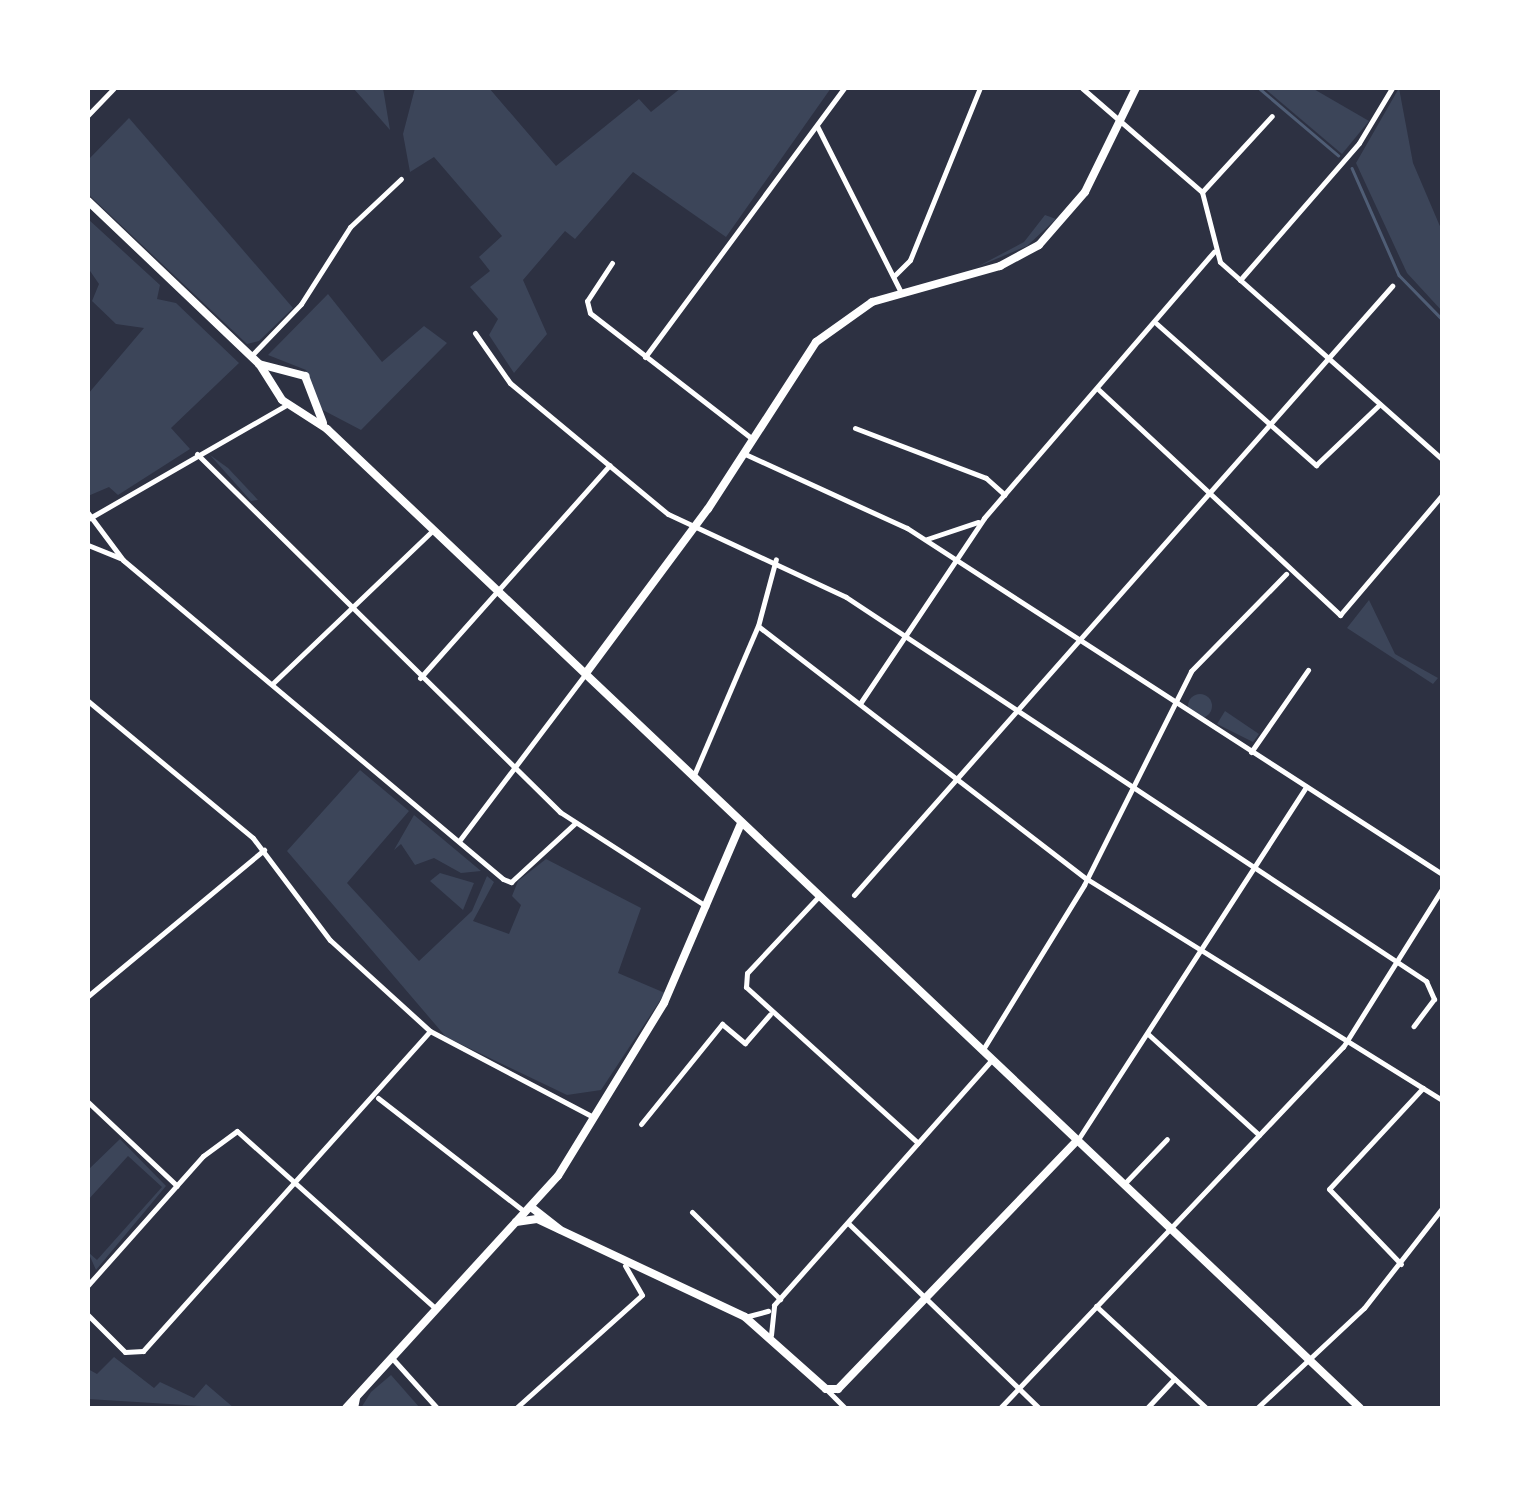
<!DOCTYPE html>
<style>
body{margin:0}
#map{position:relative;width:1530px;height:1496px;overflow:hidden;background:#2d3142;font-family:Arial,sans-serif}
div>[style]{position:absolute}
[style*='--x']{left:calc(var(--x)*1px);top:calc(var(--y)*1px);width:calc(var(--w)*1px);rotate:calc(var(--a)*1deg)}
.green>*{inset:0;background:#3c4559}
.round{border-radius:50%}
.stream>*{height:2.5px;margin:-1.25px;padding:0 1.25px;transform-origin:1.25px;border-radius:1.25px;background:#4f5d75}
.minor>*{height:5px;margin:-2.5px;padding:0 2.5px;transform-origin:2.5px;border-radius:2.5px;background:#fff}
.tertiary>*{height:8px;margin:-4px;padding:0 4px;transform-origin:4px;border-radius:4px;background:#fff}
.secondary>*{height:8px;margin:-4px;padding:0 4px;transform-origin:4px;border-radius:4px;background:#fff}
.trunk>*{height:9px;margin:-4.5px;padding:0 4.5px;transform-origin:4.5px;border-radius:4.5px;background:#fff}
span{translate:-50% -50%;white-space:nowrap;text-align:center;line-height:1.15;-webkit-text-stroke:9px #fff;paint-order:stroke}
.frame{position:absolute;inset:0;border:90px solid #fff;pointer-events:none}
</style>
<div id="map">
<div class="green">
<i style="clip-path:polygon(353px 88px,383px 88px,390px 130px,362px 98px)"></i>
<i style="clip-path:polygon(415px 88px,489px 88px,556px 166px,639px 99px,651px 112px,681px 88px,831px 88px,726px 237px,633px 172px,575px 239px,565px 231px,523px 280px,547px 334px,514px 373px,489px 335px,498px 319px,470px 287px,490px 271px,479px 257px,502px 236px,434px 157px,410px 172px,403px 134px)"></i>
<i style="clip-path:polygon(1264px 88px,1312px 88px,1369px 121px,1342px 154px)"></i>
<i style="clip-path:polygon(1399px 88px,1413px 163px,1442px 231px,1442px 311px,1407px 273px,1356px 163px)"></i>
<i style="clip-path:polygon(129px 118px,293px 308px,259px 341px,247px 344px,88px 194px,88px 160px)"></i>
<i style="clip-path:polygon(1045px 215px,1056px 219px,1027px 246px,977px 267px,1024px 242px)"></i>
<i style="clip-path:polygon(88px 219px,160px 285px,157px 299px,176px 303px,239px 363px,171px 428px,190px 449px,118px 495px,109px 487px,88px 496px,88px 394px,144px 328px,116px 324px,92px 301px,99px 284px,88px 268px)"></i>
<i style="clip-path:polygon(328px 294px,382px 362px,424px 326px,447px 343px,361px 430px,319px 408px,306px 370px,268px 355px)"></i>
<i style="clip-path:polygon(210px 455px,228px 468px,258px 500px,251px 501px)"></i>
<i style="clip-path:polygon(1369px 600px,1395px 654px,1438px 678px,1433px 684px,1347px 628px)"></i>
<i class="round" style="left:1188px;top:694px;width:24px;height:24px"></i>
<i style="clip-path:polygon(1225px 711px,1259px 734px,1253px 742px,1217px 724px)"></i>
<i style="clip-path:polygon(360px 770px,409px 811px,347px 883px,419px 961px,472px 911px,487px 876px,494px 882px,473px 921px,509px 934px,521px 905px,512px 896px,518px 881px,546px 859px,641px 908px,618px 973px,665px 993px,601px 1090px,567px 1095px,446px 1037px,287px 851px)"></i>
<i style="clip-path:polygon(414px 815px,481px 871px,461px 873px,434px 858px,415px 865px,401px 844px,394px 850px)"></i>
<i style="clip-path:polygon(440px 873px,474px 883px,463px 910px,430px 881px)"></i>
<i style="clip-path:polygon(120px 1139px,166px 1186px,96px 1270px,88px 1252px,97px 1260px,162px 1187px,128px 1156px,88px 1200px,88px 1170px)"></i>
<i style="clip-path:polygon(114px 1357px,154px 1388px,160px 1382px,194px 1398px,206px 1384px,234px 1408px,88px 1399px,88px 1369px,97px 1374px)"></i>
<i style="clip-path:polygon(391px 1375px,420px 1408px,361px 1408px,371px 1392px)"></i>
</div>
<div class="stream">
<i style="--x:1259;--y:88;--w:104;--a:40.3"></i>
<i style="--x:1352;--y:168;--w:117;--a:66.3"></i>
<i style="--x:1399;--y:275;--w:62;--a:45.7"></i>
</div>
<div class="minor">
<i style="--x:1082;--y:88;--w:159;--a:40.9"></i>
<i style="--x:1202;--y:192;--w:72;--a:75.6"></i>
<i style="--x:1220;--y:262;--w:297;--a:41.6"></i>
<i style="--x:88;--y:115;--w:37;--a:-46"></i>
<i style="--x:817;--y:126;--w:186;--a:63.2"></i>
<i style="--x:1202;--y:192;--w:103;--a:-47.4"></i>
<i style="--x:612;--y:263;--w:45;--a:123.3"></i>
<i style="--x:587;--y:301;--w:12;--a:76"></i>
<i style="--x:590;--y:313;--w:202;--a:37.8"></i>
<i style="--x:895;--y:275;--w:21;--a:-45"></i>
<i style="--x:910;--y:260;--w:186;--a:-67.9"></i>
<i style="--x:1240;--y:280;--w:181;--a:-49"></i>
<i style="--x:1359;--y:143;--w:64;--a:-59"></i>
<i style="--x:1157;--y:324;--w:213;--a:41.6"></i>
<i style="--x:1316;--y:465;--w:88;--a:-43.6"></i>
<i style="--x:475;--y:333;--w:61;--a:55"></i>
<i style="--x:510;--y:383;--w:205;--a:39.7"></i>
<i style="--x:668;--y:514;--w:196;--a:25"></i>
<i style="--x:846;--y:597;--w:696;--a:33.51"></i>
<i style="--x:1426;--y:981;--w:20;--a:66"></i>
<i style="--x:1434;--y:999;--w:34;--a:127"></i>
<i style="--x:251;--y:356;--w:72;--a:-46.1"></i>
<i style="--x:301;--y:304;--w:91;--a:-57.5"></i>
<i style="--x:350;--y:227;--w:70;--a:-43.3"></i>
<i style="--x:645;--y:357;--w:335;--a:-53.5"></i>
<i style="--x:1099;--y:390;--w:330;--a:43"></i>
<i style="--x:1340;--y:615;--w:157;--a:-49.6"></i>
<i style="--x:855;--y:428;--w:140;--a:20.9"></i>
<i style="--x:986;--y:478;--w:25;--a:42"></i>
<i style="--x:197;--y:454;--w:510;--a:44.6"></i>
<i style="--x:560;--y:812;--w:174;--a:32.8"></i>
<i style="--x:745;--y:454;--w:178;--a:24.6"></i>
<i style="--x:907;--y:528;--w:637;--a:32.89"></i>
<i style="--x:88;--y:513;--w:59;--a:53.3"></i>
<i style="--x:123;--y:560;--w:496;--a:40"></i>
<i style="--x:503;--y:879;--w:9;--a:21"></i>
<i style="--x:511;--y:882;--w:86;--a:-42.6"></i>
<i style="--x:88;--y:519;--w:231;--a:-29.9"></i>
<i style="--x:927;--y:539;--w:54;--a:-18.4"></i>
<i style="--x:88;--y:545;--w:35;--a:22"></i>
<i style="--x:758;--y:626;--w:415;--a:37.6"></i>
<i style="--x:1087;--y:879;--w:418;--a:31.9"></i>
<i style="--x:420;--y:678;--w:285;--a:-48.3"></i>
<i style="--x:272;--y:684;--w:221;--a:-43.7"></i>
<i style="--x:88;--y:701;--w:214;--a:39.7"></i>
<i style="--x:253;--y:838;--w:128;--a:53"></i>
<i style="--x:330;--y:940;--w:135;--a:42.3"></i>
<i style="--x:430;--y:1031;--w:184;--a:27.8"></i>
<i style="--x:861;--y:702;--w:221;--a:-56.2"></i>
<i style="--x:984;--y:518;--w:352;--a:-49.2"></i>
<i style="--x:1251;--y:752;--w:100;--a:-55.2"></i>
<i style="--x:694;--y:775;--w:162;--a:-66.8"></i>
<i style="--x:758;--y:626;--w:69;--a:-75"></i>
<i style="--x:459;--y:841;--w:211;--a:-52.9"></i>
<i style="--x:854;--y:895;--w:813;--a:-48.54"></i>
<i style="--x:819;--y:896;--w:105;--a:133.1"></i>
<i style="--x:747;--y:973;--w:14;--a:94"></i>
<i style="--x:746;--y:987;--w:232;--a:42.2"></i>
<i style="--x:88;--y:996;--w:229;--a:-39.7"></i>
<i style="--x:1148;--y:1034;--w:150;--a:42.3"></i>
<i style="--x:982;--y:1051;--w:195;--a:-58.4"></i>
<i style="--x:1084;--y:885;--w:239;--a:-63.4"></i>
<i style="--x:1191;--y:671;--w:136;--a:-45.6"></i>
<i style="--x:378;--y:1098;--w:186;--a:37.8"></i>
<i style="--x:88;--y:1102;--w:122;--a:43.3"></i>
<i style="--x:641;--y:1124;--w:129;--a:-51"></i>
<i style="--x:722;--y:1024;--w:30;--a:40"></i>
<i style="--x:745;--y:1043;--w:38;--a:-49"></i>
<i style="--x:1077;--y:1141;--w:422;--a:-57.1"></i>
<i style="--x:1124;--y:1184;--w:62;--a:-46.3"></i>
<i style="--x:692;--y:1212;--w:124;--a:44.7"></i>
<i style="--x:848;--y:1223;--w:266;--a:44.1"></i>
<i style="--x:1401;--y:1264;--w:104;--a:-133.8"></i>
<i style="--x:1329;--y:1189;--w:138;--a:-47.1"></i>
<i style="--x:88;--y:1285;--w:173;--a:-48.3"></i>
<i style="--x:203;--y:1156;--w:42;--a:-36.3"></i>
<i style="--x:237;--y:1131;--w:267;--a:41.8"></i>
<i style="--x:1096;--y:1306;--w:150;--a:42.8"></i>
<i style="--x:88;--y:1315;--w:52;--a:45"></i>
<i style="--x:125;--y:1352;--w:18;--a:-3"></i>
<i style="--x:143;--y:1351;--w:428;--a:-48.1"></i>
<i style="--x:745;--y:1317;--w:24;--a:-15"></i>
<i style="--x:771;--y:1335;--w:30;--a:-84"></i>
<i style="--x:774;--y:1305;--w:327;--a:-48.4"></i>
<i style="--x:392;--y:1358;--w:67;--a:48"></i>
<i style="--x:828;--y:1391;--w:24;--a:45"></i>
<i style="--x:516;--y:1408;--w:169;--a:-41.9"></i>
<i style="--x:642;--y:1295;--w:34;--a:-120"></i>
<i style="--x:1000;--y:1408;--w:498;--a:-46.5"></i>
<i style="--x:1343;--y:1047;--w:186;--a:-57.9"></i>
<i style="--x:1147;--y:1408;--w:40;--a:-47"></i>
<i style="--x:1257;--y:1408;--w:146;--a:-43.1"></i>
<i style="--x:1364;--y:1308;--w:127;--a:-52"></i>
</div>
<div class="tertiary">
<i style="--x:586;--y:673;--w:204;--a:-53.4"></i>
<i style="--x:708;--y:509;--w:199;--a:-57.1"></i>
<i style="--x:816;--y:342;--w:69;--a:-35.5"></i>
<i style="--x:872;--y:302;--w:133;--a:-15.7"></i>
<i style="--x:1000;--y:266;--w:44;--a:-28.3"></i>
<i style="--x:1039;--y:245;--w:70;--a:-49"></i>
<i style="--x:1085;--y:192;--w:116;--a:-63.9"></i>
<i style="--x:531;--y:1207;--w:36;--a:38"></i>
<i style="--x:516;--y:1222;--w:21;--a:-8"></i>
<i style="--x:537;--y:1219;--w:230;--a:25.2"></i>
<i style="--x:745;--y:1317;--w:108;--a:41.6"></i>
<i style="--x:826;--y:1389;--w:12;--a:0"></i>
<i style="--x:838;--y:1389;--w:343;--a:-46.1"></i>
<i style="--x:346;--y:1408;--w:314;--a:-47.6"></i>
<i style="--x:558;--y:1176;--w:203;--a:-58.5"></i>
<i style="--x:664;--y:1003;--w:196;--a:-66.8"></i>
</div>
<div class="secondary">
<i style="--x:88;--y:201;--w:238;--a:43.6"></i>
<i style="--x:260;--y:365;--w:41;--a:57.8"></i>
<i style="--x:282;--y:400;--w:54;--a:32.8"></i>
<i style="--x:327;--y:429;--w:1423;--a:43.46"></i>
<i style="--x:259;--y:364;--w:48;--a:14.6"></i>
<i style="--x:305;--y:376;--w:50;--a:69"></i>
</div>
<div class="trunk">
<i style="--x:353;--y:1408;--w:10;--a:-79"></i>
</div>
<div class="frame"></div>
</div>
